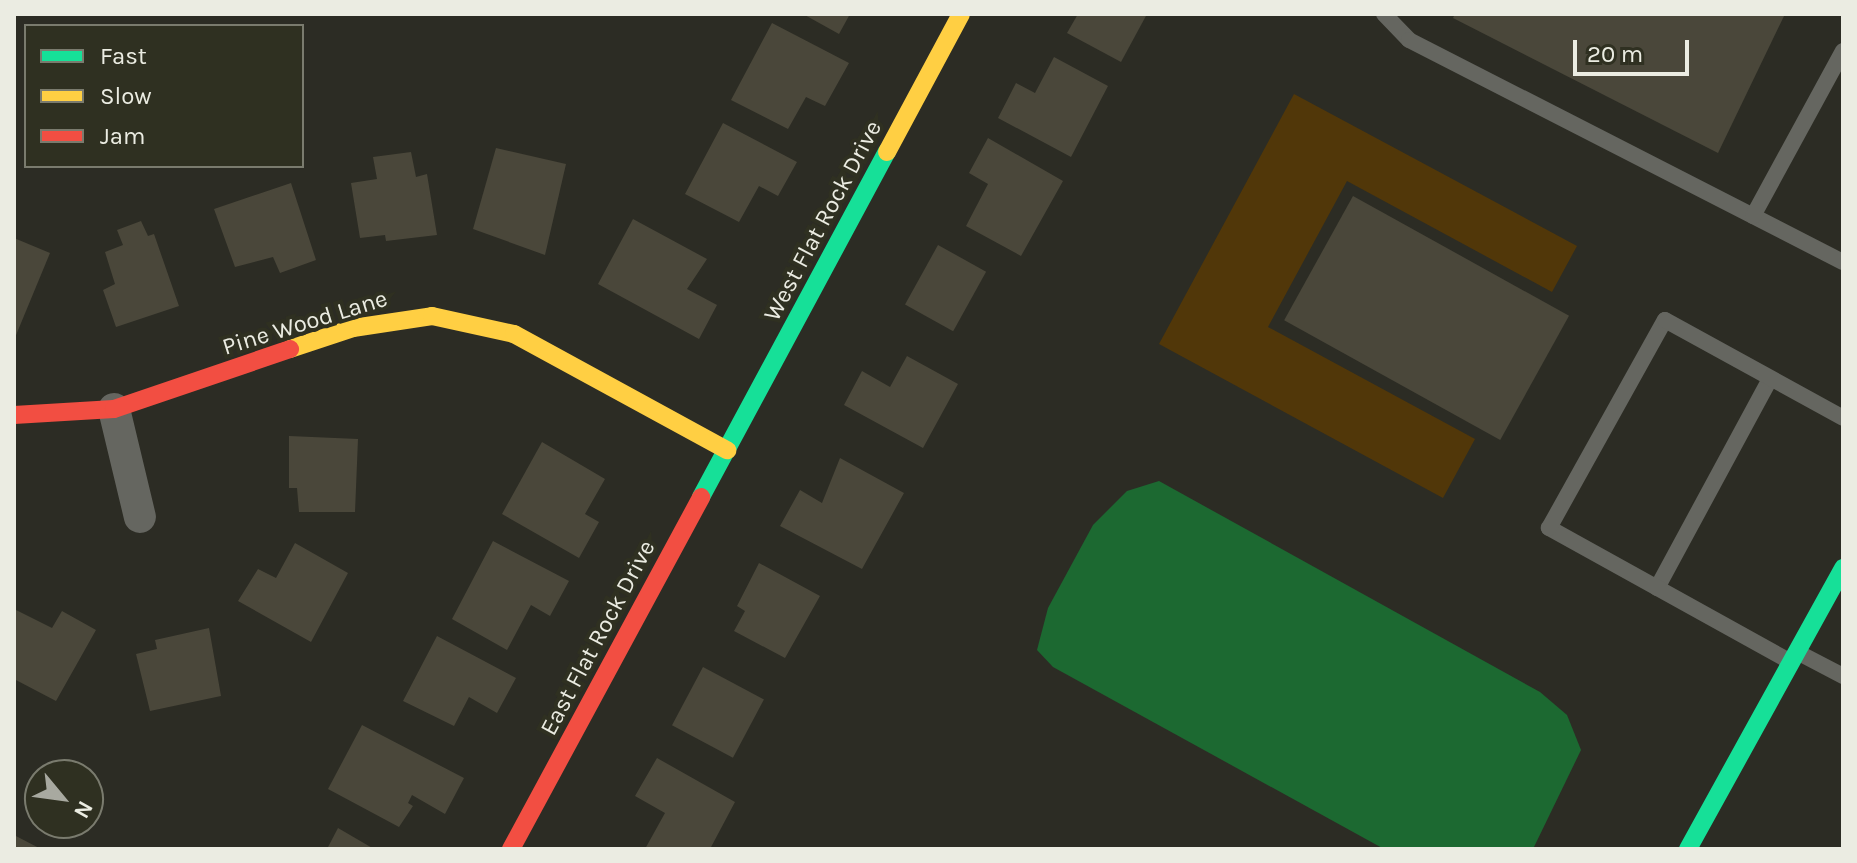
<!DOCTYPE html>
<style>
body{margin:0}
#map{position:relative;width:1857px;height:863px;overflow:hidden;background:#2c2c24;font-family:Karla,sans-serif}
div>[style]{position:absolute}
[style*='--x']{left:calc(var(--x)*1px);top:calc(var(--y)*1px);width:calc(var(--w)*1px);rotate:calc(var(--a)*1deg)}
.green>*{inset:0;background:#513709}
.water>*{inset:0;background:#1c6931}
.building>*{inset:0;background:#4a473a;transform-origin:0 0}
.lane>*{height:16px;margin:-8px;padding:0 8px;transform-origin:8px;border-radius:8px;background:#656660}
.street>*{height:32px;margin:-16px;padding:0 16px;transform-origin:16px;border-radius:16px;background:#656660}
.fast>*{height:18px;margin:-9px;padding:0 9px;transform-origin:9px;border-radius:9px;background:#16e098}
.slow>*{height:18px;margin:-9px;padding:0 9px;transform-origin:9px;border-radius:9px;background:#ffcf43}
.jam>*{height:18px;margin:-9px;padding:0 9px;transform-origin:9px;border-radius:9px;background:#f24e42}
span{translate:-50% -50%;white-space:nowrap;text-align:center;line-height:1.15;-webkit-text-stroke:8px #2f3021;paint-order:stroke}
.street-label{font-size:24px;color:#ebece2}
.frame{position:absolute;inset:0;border:16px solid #ebece2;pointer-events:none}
.legend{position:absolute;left:24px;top:24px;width:280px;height:144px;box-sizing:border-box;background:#2f3021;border:2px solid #7a7b6e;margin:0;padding:10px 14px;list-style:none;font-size:24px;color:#ebece2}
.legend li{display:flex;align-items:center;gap:16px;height:40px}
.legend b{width:40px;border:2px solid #7a7b6e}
.north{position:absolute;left:24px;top:759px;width:80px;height:80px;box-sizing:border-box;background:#2f3021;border:2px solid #7a7b6e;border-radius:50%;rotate:119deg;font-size:22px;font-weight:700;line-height:32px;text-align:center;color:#ebece2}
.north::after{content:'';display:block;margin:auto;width:28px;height:36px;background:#a8a9a0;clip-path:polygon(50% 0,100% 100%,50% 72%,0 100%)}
.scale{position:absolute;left:1573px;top:40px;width:116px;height:36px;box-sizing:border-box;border:4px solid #ebece2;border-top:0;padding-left:10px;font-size:24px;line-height:28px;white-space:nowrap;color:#ebece2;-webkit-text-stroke:6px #2f3021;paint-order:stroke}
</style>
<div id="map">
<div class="green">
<i style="clip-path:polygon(1294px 94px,1577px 246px,1552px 292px,1347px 181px,1268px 327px,1475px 439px,1443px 498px,1159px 344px)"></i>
</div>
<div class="water">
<i style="clip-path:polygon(1159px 481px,1540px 692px,1567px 715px,1581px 750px,1533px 849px,1384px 849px,1053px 667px,1037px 650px,1048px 608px,1093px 525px,1127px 491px)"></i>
</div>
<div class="building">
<i style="clip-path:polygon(803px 14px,850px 14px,839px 34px)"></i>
<i style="clip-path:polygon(1078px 14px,1147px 14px,1121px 62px,1067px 33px)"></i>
<i style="clip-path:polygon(1455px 14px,1785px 14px,1718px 153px,1453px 18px)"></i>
<i style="clip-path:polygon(772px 23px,849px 63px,825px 106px,806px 97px,788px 129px,731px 100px)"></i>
<i style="clip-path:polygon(1054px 57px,1108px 86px,1071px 157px,998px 118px,1016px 83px,1035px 93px)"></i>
<i style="clip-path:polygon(723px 123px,797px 162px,778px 196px,759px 186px,739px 222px,685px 194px)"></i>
<i style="clip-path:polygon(988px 138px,1063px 181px,1021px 256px,966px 226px,988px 184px,969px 173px)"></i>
<i style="clip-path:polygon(496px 148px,566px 164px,545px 255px,473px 229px)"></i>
<i style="clip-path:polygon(411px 152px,416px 177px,427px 174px,437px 235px,386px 241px,385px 235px,360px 238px,351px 183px,377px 179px,373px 157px)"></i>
<i style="clip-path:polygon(291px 183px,316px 260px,280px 273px,273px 257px,235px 267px,214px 209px)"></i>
<i style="left:1353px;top:196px;width:247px;height:142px;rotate:29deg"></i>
<i style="clip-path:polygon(633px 219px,707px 259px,687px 289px,717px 305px,699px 339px,598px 284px)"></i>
<i style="clip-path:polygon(141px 221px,148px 236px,154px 234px,179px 306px,116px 327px,103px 290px,115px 284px,105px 252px,123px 245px,117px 230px)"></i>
<i style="clip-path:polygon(14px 238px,50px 253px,14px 340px)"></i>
<i style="left:938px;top:245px;width:55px;height:68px;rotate:29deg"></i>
<i style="clip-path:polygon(907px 356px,958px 384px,923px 448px,844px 405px,862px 371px,890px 387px)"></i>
<i style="clip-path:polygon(289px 436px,358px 439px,355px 512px,299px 512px,297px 488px,289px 488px)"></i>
<i style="clip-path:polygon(542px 442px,605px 479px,585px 514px,599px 522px,579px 558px,502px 514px)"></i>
<i style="clip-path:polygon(840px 458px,904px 493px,862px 569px,780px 526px,800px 490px,822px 503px)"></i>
<i style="clip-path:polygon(493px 541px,569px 581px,550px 616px,531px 605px,507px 650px,452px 619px)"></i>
<i style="clip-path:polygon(295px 543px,348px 573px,311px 642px,238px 601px,258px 569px,276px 578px)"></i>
<i style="clip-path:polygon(759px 563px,820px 596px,785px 658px,734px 631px,745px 611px,737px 606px)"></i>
<i style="clip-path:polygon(16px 610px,52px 628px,62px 611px,96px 630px,56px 701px,14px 679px)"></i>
<i style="clip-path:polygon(209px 628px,221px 696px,150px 711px,136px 654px,157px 649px,155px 640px)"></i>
<i style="clip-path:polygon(437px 636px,516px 678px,497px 713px,469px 697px,454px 726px,403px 701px)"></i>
<i style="left:703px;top:667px;width:69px;height:66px;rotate:28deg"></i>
<i style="clip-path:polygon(362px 725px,464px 778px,445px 814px,412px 795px,408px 803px,413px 806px,399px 827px,328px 789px)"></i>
<i style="clip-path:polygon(657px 758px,735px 802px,710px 849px,645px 849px,665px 813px,635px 796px)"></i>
<i style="clip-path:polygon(338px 828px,374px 849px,327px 849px)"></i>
<i style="clip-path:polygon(14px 835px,41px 849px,14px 849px)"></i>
</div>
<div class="lane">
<i style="--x:1384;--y:14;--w:36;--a:46"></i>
<i style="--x:1409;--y:40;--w:487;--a:27.1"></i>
<i style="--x:1753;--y:216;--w:188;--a:-61.4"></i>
<i style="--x:1657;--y:588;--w:238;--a:-61.6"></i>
<i style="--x:1799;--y:653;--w:50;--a:27.6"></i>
<i style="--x:1791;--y:662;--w:277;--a:-151"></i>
<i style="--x:1549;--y:528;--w:238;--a:-60.9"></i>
<i style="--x:1665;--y:320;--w:203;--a:28.8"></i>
</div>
<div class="street">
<i style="--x:114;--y:409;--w:111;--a:76.5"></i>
</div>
<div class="fast">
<i style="--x:701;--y:497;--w:392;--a:-61.7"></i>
<i style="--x:1688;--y:849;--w:321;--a:-61.1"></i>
</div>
<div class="slow">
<i style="--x:887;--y:152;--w:157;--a:-61.8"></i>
<i style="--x:290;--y:349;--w:66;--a:-18.4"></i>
<i style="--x:353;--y:328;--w:80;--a:-8.6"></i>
<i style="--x:432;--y:316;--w:84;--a:12.4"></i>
<i style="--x:514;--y:334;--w:243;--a:28.6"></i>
</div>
<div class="jam">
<i style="--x:14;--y:415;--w:100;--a:-3.4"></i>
<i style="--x:114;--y:409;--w:186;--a:-18.8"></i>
<i style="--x:511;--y:849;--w:400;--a:-61.6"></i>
</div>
<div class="street-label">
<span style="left:823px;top:221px;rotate:-62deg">West Flat Rock Drive</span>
<span style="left:305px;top:323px;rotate:-17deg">Pine Wood Lane</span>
<span style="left:598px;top:638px;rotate:-62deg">East Flat Rock Drive</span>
</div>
<div class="frame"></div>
<ul class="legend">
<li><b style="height:10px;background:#16e098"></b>Fast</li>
<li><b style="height:10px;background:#ffcf43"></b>Slow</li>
<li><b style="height:10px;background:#f24e42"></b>Jam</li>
</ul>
<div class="north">N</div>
<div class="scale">20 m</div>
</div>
